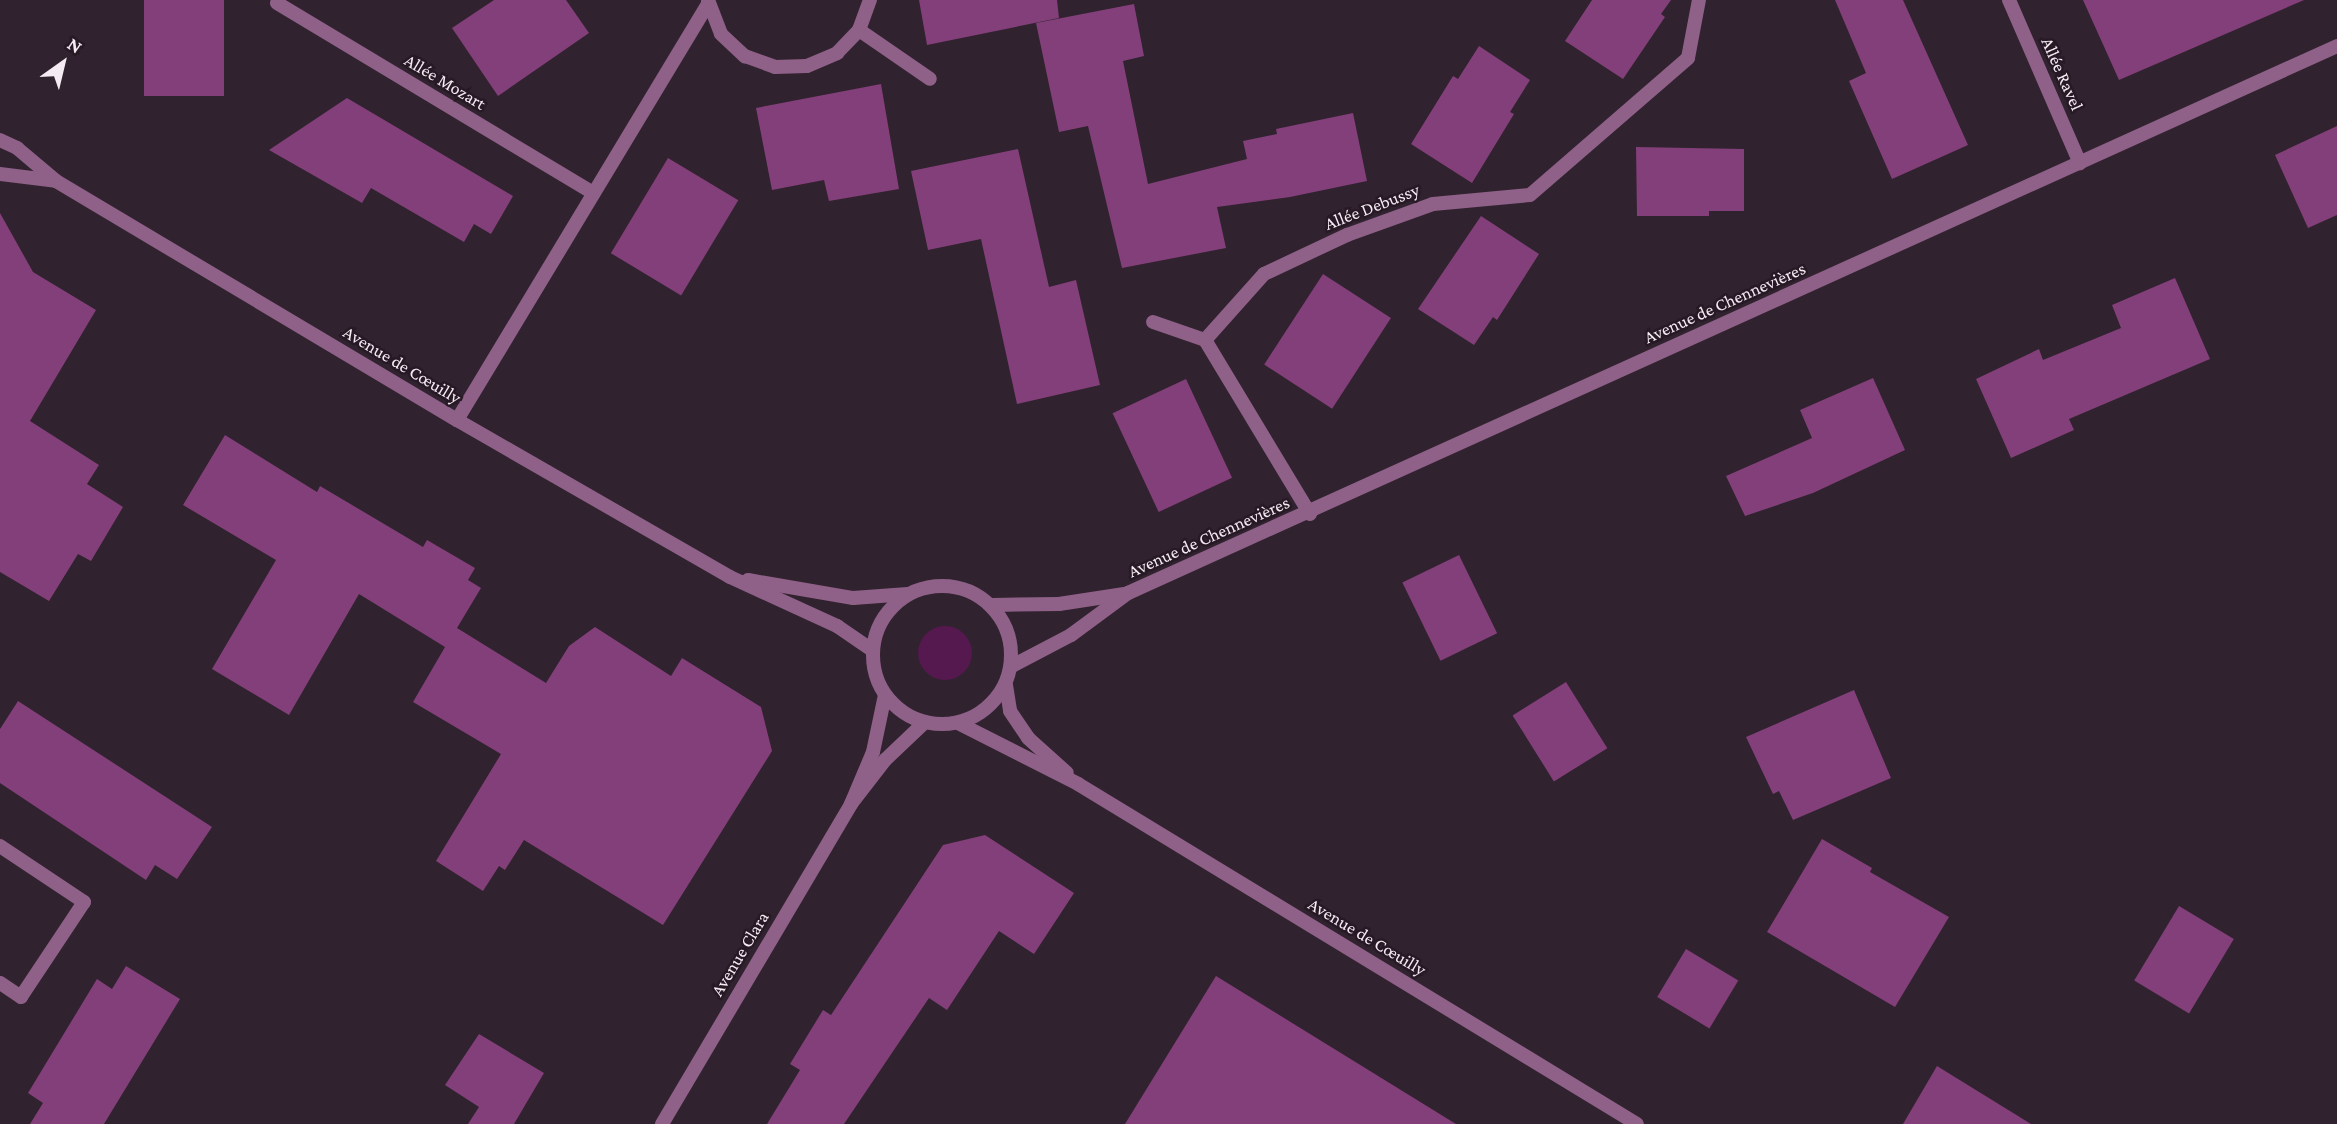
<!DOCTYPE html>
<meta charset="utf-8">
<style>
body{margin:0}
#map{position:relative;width:2337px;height:1124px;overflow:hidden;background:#31222f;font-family:"Crimson Pro",serif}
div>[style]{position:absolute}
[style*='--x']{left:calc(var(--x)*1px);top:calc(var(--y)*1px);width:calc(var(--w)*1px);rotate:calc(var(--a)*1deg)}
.green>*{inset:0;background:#55194f}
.round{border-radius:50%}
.building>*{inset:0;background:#823f79;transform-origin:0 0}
.minor>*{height:14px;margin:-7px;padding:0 7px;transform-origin:7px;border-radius:7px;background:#8f6188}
.tertiary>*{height:14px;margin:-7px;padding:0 7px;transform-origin:7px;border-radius:7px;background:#8f6188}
.tertiary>.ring{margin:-7px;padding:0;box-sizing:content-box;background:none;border:14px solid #8f6188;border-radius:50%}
span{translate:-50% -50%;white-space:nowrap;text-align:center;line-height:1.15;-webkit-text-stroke:5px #271925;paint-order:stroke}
.street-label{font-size:18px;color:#f5ebf3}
.north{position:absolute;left:28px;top:28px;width:70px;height:70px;-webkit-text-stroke:5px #271925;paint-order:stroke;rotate:34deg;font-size:19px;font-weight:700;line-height:28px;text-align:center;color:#f5ebf3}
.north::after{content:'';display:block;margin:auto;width:24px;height:32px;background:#f5ebf3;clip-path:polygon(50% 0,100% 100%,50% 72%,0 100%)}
</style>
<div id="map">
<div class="green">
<i class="round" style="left:918px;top:626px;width:54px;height:54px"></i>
</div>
<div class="building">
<i style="left:144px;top:0;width:80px;height:96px"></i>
<i style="clip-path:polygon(494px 0,566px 0,589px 33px,498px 96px,452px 28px)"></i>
<i style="clip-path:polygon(919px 0,1057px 0,1059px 18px,927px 45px)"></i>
<i style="clip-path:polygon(1592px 0,1671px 0,1661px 14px,1665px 17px,1623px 79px,1565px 41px)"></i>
<i style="clip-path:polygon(1835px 0,1903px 0,1968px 145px,1892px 179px,1849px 81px,1866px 73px)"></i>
<i style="clip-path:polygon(2083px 0,2304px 0,2119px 80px)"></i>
<i style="clip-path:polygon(1134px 4px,1144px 56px,1123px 61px,1148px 184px,1247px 159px,1243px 141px,1277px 134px,1276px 129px,1353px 113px,1367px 181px,1290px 197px,1217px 207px,1226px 248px,1122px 268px,1088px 126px,1059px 132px,1036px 23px)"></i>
<i style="clip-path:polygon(1479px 46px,1530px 80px,1510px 112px,1514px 114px,1472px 183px,1411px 144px,1453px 76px,1458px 79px)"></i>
<i style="clip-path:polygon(881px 84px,899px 189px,829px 201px,824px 180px,772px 190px,756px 108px)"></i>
<i style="clip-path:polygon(347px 98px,513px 196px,491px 234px,474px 224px,464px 242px,371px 188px,362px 203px,269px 150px)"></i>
<i style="clip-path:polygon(2337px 126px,2337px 215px,2308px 228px,2275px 155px)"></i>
<i style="clip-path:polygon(1636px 147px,1744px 149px,1744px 211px,1709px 211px,1709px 216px,1637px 216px)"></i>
<i style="clip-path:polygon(1018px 149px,1049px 287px,1076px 280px,1100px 385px,1017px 404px,981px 239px,928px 250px,911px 171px)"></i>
<i style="left:668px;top:158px;width:82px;height:111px;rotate:31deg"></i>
<i style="clip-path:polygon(0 213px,33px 272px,96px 310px,30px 421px,99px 465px,87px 484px,123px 507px,91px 561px,78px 554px,49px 601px,0 572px)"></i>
<i style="clip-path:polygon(1481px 216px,1539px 254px,1497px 320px,1493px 317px,1474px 345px,1418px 309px)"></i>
<i style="left:1323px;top:274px;width:81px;height:108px;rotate:33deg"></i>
<i style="clip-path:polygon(2175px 278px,2210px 359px,2069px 419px,2074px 430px,2011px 458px,1976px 379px,2039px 349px,2043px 360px,2121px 328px,2112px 305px)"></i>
<i style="clip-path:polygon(1873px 378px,1905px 450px,1813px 493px,1745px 516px,1726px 476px,1812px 438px,1800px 410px)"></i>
<i style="left:1186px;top:379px;width:109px;height:81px;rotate:65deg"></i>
<i style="clip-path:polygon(225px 435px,317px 492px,320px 486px,423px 547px,427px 540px,475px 568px,468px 580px,481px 588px,457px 628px,546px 683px,569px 646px,595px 627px,671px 676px,682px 658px,761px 707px,772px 751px,663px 925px,524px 840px,505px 870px,499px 866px,483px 891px,436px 861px,501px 754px,413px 702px,445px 647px,359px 594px,289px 715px,212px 669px,276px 560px,183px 505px)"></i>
<i style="left:1459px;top:555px;width:87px;height:63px;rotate:64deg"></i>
<i style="left:1566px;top:682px;width:78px;height:63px;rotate:58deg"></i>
<i style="clip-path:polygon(1854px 690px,1891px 778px,1793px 820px,1779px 791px,1773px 794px,1746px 737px)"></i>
<i style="clip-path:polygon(18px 701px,212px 827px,177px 879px,155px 865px,146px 880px,0 783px,0 729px)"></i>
<i style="clip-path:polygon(985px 835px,1074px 893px,1034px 954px,999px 931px,947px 1010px,929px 998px,844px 1124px,767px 1124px,800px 1070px,790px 1064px,823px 1010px,831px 1015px,943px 845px)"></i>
<i style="clip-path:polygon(1822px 839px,1872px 868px,1870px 872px,1949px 917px,1895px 1007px,1767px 932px)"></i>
<i style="left:2179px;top:906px;width:64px;height:87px;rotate:31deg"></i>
<i style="left:1686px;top:949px;width:61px;height:56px;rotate:31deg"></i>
<i style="clip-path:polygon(126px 966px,180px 999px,104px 1124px,30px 1124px,43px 1103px,28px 1093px,97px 979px,112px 989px)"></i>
<i style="clip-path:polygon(1216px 976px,1456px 1124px,1125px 1124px)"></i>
<i style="clip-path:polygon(479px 1034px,544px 1073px,514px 1124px,468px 1124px,479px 1107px,445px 1085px)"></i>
<i style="clip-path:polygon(1937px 1066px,2031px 1124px,1903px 1124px)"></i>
</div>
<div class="minor">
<i style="--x:708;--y:0;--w:36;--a:69"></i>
<i style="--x:721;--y:34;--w:33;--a:43"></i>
<i style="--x:745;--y:56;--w:32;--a:20"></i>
<i style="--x:775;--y:67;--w:32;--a:-2"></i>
<i style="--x:807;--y:66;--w:33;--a:-23"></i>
<i style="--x:837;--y:53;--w:32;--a:-46"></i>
<i style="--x:859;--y:30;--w:32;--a:-70"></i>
<i style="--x:2009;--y:0;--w:178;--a:66.5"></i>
<i style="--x:277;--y:3;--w:369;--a:31"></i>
<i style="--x:859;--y:30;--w:86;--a:34.6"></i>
<i style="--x:1153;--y:322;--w:55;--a:19.1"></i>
<i style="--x:457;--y:420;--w:486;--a:-58.9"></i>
<i style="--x:1310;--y:514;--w:203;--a:-121.1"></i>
<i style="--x:1205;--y:340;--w:89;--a:-48.2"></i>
<i style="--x:1264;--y:274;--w:92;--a:-25.2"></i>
<i style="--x:1347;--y:235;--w:91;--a:-19.8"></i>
<i style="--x:1433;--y:204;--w:97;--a:-5.3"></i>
<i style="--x:1530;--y:195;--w:209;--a:-40.9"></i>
<i style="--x:1688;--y:58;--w:59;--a:-79.3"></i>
<i style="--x:992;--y:605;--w:67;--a:-0.9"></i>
<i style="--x:1059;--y:604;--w:66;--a:-8.7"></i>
<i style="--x:1012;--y:666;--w:67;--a:-27.7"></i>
<i style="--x:1071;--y:635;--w:71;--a:-36.4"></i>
<i style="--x:1128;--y:593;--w:1327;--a:-24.34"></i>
<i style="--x:885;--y:695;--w:58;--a:101.9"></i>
<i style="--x:873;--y:752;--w:56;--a:112.9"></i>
<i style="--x:851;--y:804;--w:56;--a:-52.3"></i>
<i style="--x:885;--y:760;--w:55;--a:-43.5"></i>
<i style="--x:0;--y:846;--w:101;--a:33.7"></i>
<i style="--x:84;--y:902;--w:114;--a:123.6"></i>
<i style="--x:21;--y:997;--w:25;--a:-146"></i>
<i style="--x:662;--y:1124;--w:372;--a:-59.4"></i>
</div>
<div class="tertiary">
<i style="--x:0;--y:140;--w:19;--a:25"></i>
<i style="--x:17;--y:148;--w:51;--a:40.2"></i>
<i style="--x:56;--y:181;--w:467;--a:30.8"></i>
<i style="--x:457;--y:420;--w:315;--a:29.9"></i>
<i style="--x:730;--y:577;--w:118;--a:24.6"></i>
<i style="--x:837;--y:626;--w:42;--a:34.4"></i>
<i style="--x:0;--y:174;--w:56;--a:7.1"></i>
<i style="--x:748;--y:580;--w:107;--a:9.7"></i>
<i style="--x:853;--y:598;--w:55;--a:-4.2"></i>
<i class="ring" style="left:873px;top:586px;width:124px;height:124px"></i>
<i style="--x:1006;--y:685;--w:26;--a:81"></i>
<i style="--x:1010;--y:711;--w:32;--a:56"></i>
<i style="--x:1028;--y:738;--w:52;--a:41.9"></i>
<i style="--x:958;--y:723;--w:135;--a:26.9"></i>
<i style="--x:1078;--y:784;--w:654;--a:31.31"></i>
</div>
<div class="street-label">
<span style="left:2062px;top:74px;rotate:66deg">Allée Ravel</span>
<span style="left:445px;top:82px;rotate:31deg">Allée Mozart</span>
<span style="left:1372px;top:207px;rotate:-21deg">Allée Debussy</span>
<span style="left:1725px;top:303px;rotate:-24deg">Avenue de Chennevières</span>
<span style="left:402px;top:365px;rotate:31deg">Avenue de Cœuilly</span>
<span style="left:1209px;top:537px;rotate:-24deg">Avenue de Chennevières</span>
<span style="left:1367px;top:937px;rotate:31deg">Avenue de Cœuilly</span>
<span style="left:740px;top:954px;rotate:-59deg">Avenue Clara</span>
</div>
<div class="north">N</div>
</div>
